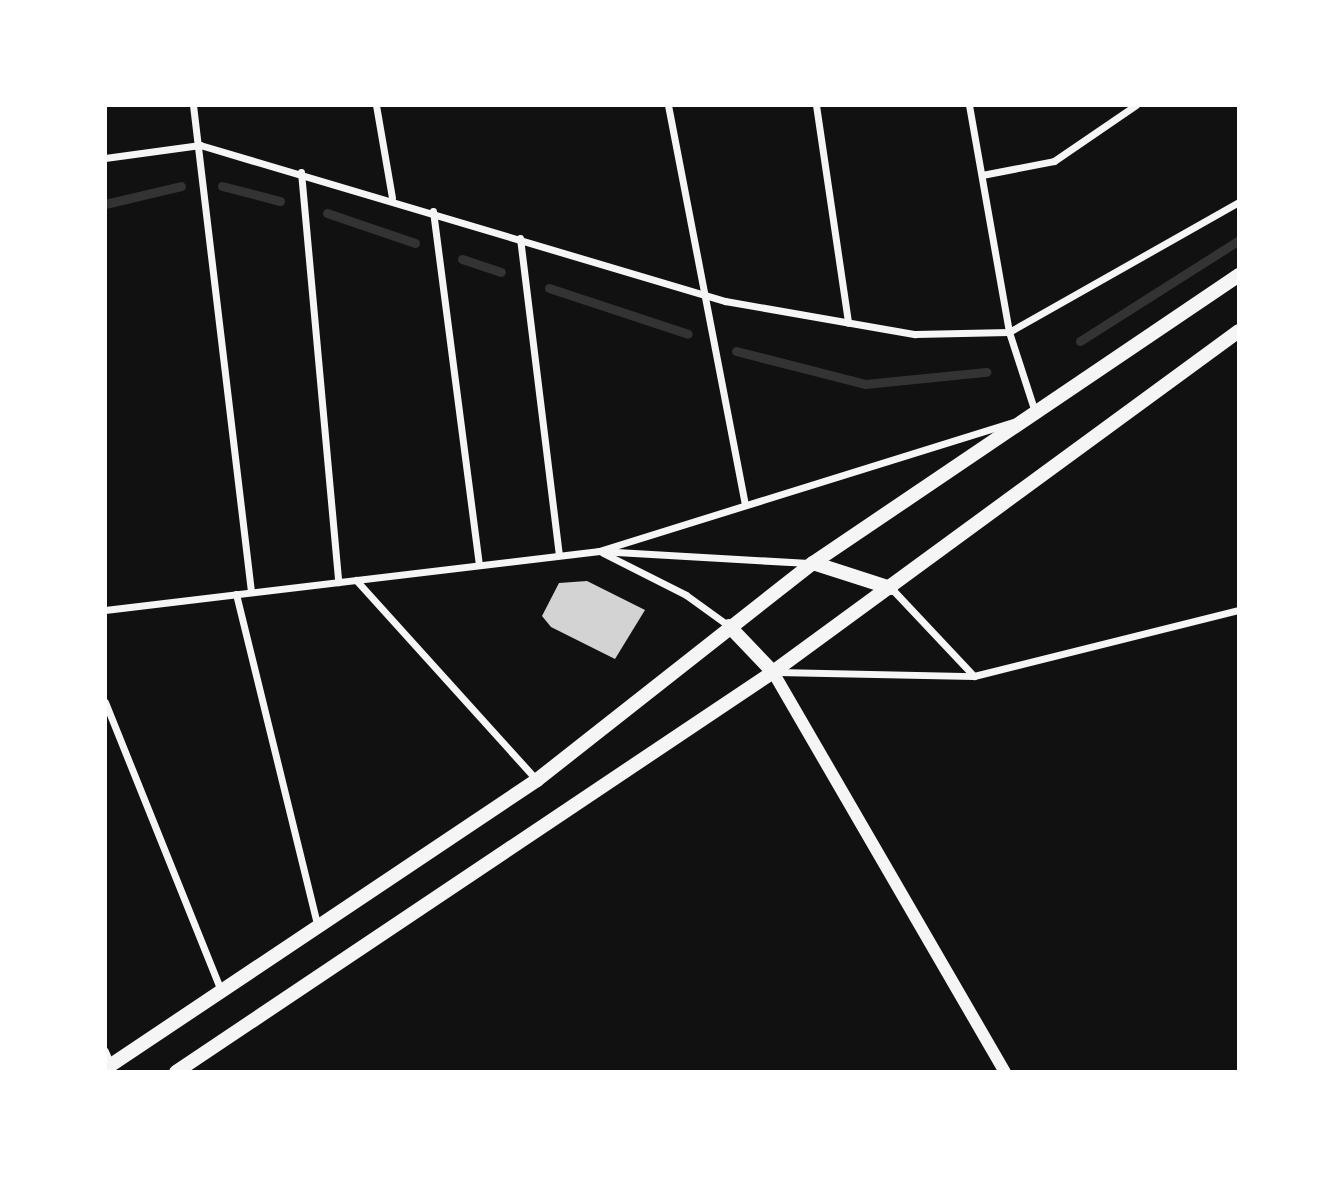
<!DOCTYPE html>
<style>
body{margin:0}
#map{position:relative;width:1344px;height:1177px;overflow:hidden;background:#111;font-family:Overpass,sans-serif}
div>[style]{position:absolute}
[style*='--x']{left:calc(var(--x)*1px);top:calc(var(--y)*1px);width:calc(var(--w)*1px);rotate:calc(var(--a)*1deg)}
.stream>*{height:9px;margin:-4.5px;padding:0 4.5px;transform-origin:4.5px;border-radius:4.5px;background:#333}
.building>*{inset:0;background:#d3d3d3}
.minor>*{height:7px;margin:-3.5px;padding:0 3.5px;transform-origin:3.5px;border-radius:3.5px;background:#f5f5f5}
.tertiary>*{height:12px;margin:-6px;padding:0 6px;transform-origin:6px;border-radius:6px;background:#f5f5f5}
.secondary>*{height:14px;margin:-7px;padding:0 7px;transform-origin:7px;border-radius:7px;background:#f5f5f5}
span{translate:-50% -50%;white-space:nowrap;text-align:center;line-height:1.15;-webkit-text-stroke:6px #fff;paint-order:stroke}
.frame{position:absolute;inset:0;border:107px solid #fff;pointer-events:none}
</style>
<div id="map">
<div class="stream">
<i style="--x:222;--y:186;--w:60;--a:14.5"></i>
<i style="--x:105;--y:204;--w:78;--a:-13.3"></i>
<i style="--x:327;--y:213;--w:93;--a:18.8"></i>
<i style="--x:462;--y:259;--w:41;--a:18.4"></i>
<i style="--x:549;--y:288;--w:146;--a:18.3"></i>
<i style="--x:1080;--y:341;--w:188;--a:-32.4"></i>
<i style="--x:736;--y:351;--w:133;--a:14.3"></i>
<i style="--x:865;--y:384;--w:122;--a:-5.7"></i>
</div>
<div class="building">
<i style="clip-path:polygon(587px 581px,645px 610px,615px 659px,551px 627px,542px 616px,559px 583px)"></i>
</div>
<div class="minor">
<i style="--x:193;--y:105;--w:490;--a:83.2"></i>
<i style="--x:376;--y:105;--w:94;--a:80.2"></i>
<i style="--x:668;--y:105;--w:406;--a:79.1"></i>
<i style="--x:816;--y:105;--w:220;--a:81.6"></i>
<i style="--x:969;--y:105;--w:230;--a:80"></i>
<i style="--x:1009;--y:332;--w:84;--a:72"></i>
<i style="--x:105;--y:158;--w:96;--a:-7.8"></i>
<i style="--x:200;--y:145;--w:548;--a:16.55"></i>
<i style="--x:725;--y:301;--w:193;--a:9.9"></i>
<i style="--x:915;--y:334;--w:94;--a:-1.2"></i>
<i style="--x:1009;--y:332;--w:264;--a:-29.5"></i>
<i style="--x:301;--y:172;--w:412;--a:84.8"></i>
<i style="--x:982;--y:175;--w:73;--a:-11"></i>
<i style="--x:1054;--y:161;--w:99;--a:-34.3"></i>
<i style="--x:433;--y:211;--w:357;--a:82.6"></i>
<i style="--x:520;--y:238;--w:319;--a:83"></i>
<i style="--x:599;--y:551;--w:437;--a:-17.3"></i>
<i style="--x:603;--y:553;--w:93;--a:26.8"></i>
<i style="--x:686;--y:595;--w:53;--a:35.8"></i>
<i style="--x:356;--y:580;--w:270;--a:47.9"></i>
<i style="--x:891;--y:588;--w:121;--a:46.7"></i>
<i style="--x:236;--y:594;--w:343;--a:76.2"></i>
<i style="--x:105;--y:610;--w:498;--a:-6.8"></i>
<i style="--x:599;--y:551;--w:210;--a:3.3"></i>
<i style="--x:777;--y:672;--w:197;--a:1.2"></i>
<i style="--x:974;--y:676;--w:273;--a:-14"></i>
<i style="--x:105;--y:702;--w:314;--a:68.1"></i>
<i style="--x:105;--y:1051;--w:15;--a:67"></i>
</div>
<div class="tertiary">
<i style="--x:773;--y:672;--w:462;--a:59.9"></i>
</div>
<div class="secondary">
<i style="--x:813;--y:563;--w:82;--a:17.8"></i>
<i style="--x:729;--y:626;--w:64;--a:46.3"></i>
<i style="--x:105;--y:1069;--w:520;--a:-33.78"></i>
<i style="--x:537;--y:780;--w:351;--a:-38.2"></i>
<i style="--x:813;--y:563;--w:514;--a:-34.06"></i>
<i style="--x:176;--y:1072;--w:719;--a:-33.82"></i>
<i style="--x:773;--y:672;--w:577;--a:-36.2"></i>
</div>
<div class="frame"></div>
</div>
